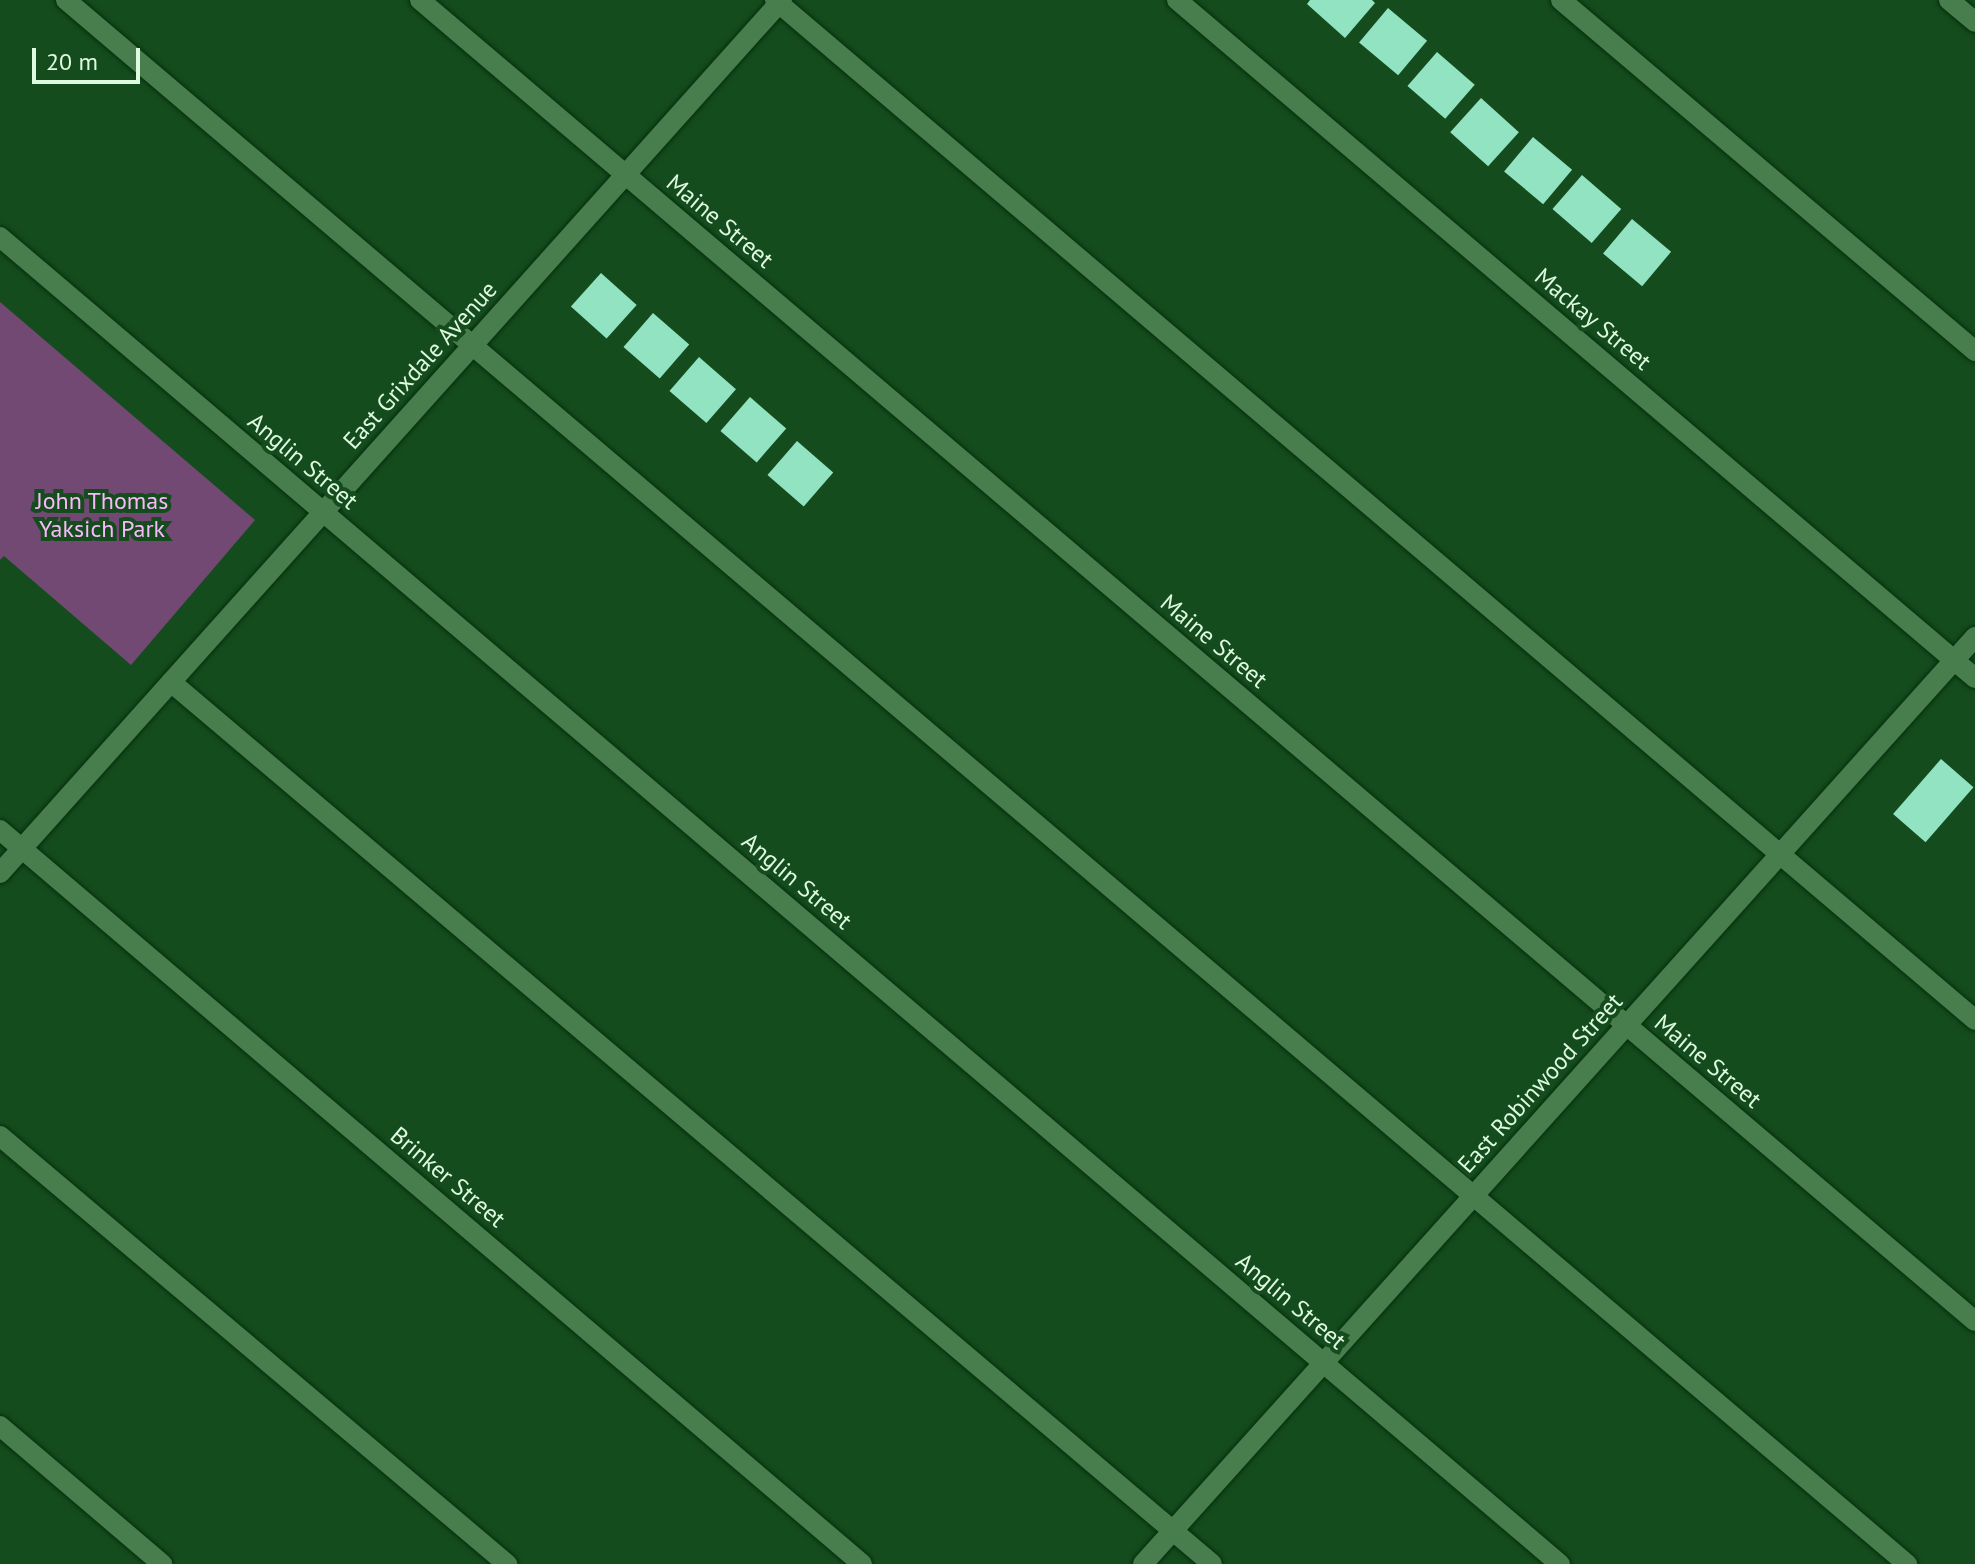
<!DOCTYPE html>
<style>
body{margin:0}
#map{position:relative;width:1975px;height:1564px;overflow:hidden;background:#154c1e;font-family:"PT Sans",sans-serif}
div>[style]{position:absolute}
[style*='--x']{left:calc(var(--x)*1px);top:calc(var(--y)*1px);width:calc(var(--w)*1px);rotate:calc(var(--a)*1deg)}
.green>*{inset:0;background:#714972}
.building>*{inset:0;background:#92e3c1;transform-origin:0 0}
.roads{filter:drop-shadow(0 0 2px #052f0d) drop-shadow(0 0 2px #052f0d)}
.service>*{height:20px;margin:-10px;padding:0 10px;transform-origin:10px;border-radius:10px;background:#487d4d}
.minor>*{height:20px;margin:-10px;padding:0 10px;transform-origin:10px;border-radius:10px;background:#487d4d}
.tertiary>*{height:20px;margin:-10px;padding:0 10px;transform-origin:10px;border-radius:10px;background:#487d4d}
span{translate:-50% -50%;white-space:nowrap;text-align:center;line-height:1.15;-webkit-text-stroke:8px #154c1e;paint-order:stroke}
.street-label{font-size:24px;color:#defadf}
.park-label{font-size:24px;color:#fab9fb}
.scale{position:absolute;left:32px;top:48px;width:108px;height:36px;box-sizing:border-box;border:4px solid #defadf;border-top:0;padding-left:10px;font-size:24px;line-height:28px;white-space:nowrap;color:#defadf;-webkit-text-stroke:6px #154c1e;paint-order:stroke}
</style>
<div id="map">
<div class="green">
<i style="clip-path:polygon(0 302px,255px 520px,131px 665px,4px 556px,0 560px)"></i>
</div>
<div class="building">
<i style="clip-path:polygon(1310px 0,1372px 0,1375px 3px,1345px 38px,1307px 4px)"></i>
<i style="left:1388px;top:8px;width:51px;height:45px;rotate:40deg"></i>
<i style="left:1437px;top:52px;width:50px;height:45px;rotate:41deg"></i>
<i style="left:1481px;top:98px;width:51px;height:46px;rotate:42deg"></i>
<i style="left:1533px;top:137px;width:51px;height:45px;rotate:40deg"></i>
<i style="left:1582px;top:175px;width:52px;height:45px;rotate:41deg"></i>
<i style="left:1632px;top:219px;width:51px;height:45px;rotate:40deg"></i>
<i style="left:601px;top:273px;width:48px;height:45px;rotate:42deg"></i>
<i style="left:653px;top:313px;width:48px;height:45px;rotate:41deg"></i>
<i style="left:699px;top:357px;width:49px;height:45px;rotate:41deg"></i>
<i style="left:750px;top:397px;width:48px;height:45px;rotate:41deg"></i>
<i style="left:797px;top:441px;width:48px;height:45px;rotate:41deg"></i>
<i style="left:1941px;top:759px;width:43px;height:73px;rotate:41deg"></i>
</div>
<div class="roads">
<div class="service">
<i style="--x:66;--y:0;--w:2416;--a:40.35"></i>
<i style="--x:775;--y:0;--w:1575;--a:40.36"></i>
<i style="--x:1561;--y:0;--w:543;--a:40.29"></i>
<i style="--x:171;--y:682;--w:1364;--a:40.27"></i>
<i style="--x:0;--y:1136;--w:664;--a:40.17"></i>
</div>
<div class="minor">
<i style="--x:420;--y:0;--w:2040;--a:40.35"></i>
<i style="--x:1177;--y:0;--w:1047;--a:40.35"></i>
<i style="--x:1949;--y:0;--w:34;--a:40"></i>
<i style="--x:0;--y:237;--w:2048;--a:40.39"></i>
<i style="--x:0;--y:830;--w:1132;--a:40.41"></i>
<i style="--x:0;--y:873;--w:1172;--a:-48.15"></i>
<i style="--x:1143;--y:1564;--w:1246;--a:-48.09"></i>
</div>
<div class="tertiary">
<i style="--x:0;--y:1426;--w:213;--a:40.4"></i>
</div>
</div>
<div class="street-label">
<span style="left:720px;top:221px;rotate:40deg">Maine Street</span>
<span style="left:1593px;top:319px;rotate:40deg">Mackay Street</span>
<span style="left:420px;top:365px;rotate:-48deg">East Grixdale Avenue</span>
<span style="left:303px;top:461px;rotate:40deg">Anglin Street</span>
<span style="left:1214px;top:641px;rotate:40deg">Maine Street</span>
<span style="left:797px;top:881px;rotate:40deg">Anglin Street</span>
<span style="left:1708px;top:1061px;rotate:40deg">Maine Street</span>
<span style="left:1540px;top:1083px;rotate:-48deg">East Robinwood Street</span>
<span style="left:448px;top:1177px;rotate:40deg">Brinker Street</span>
<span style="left:1291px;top:1301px;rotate:40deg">Anglin Street</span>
</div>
<div class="park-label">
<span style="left:102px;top:515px">John Thomas<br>Yaksich Park</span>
</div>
<div class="scale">20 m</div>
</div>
